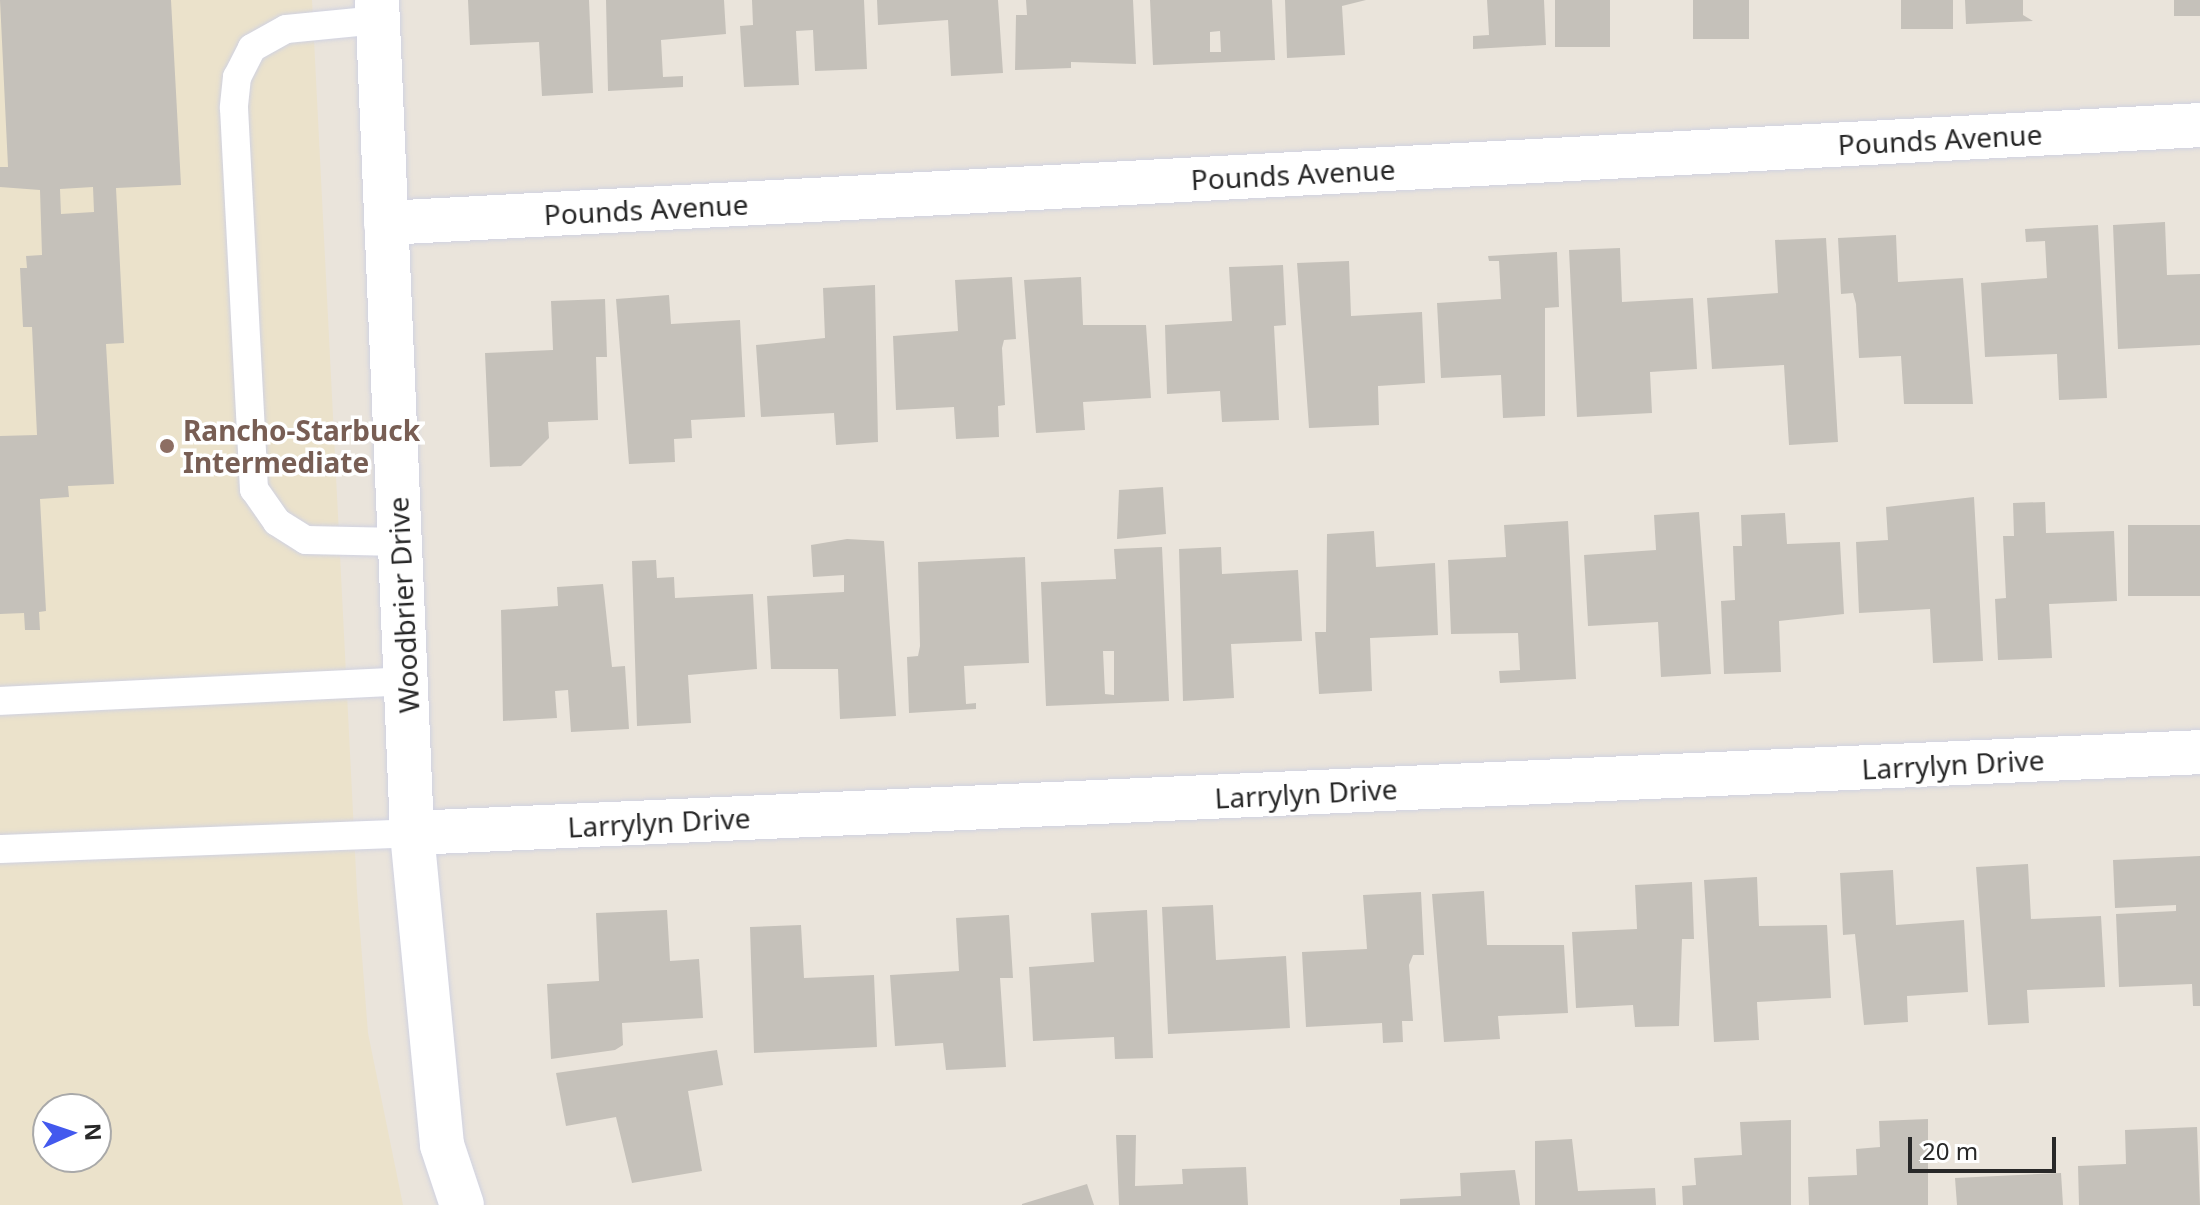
<!DOCTYPE html>
<style>
body{margin:0}
#map{position:relative;width:2200px;height:1205px;overflow:hidden;background:#eae4db;font-family:"Noto Sans",sans-serif}
div>[style]{position:absolute}
[style*='--x']{left:calc(var(--x)*1px);top:calc(var(--y)*1px);width:calc(var(--w)*1px);rotate:calc(var(--a)*1deg)}
.education>*{inset:0;background:#ebe2cb}
.building>*{inset:0;background:#c5c1ba;transform-origin:0 0}
.roads{filter:drop-shadow(0 0 2px #d0d2e1) drop-shadow(0 0 2px #d0d2e1)}
.lane>*{height:28px;margin:-14px;padding:0 14px;transform-origin:14px;border-radius:14px;background:#fff}
.street>*{height:44px;margin:-22px;padding:0 22px;transform-origin:22px;border-radius:22px;background:#fff}
.dots>*{width:22px;height:22px;translate:-50% -50%;box-sizing:border-box;border:4px solid #fff;border-radius:50%}
span{translate:-50% -50%;white-space:nowrap;text-align:center;line-height:1.15;-webkit-text-stroke:7px #fff;paint-order:stroke}
.street-label{font-size:28px;color:#282828}
.education-label{font-size:28px;color:#785e54;font-weight:700}
.left{translate:0 -50%;text-align:left}
.north{position:absolute;left:32px;top:1093px;width:80px;height:80px;box-sizing:border-box;background:#fff;border:2px solid #a9a9a9;border-radius:50%;rotate:87deg;font-size:22px;font-weight:700;line-height:32px;text-align:center;color:#282828}
.north::after{content:'';display:block;margin:auto;width:28px;height:36px;background:#4359ee;clip-path:polygon(50% 0,100% 100%,50% 72%,0 100%)}
.scale{position:absolute;left:1908px;top:1137px;width:148px;height:36px;box-sizing:border-box;border:4px solid #282828;border-top:0;padding-left:10px;font-size:24px;line-height:28px;white-space:nowrap;color:#282828;-webkit-text-stroke:6px #fff;paint-order:stroke}
</style>
<div id="map">
<div class="education">
<i style="clip-path:polygon(evenodd,0 0,312px 0,357px 892px,368px 1033px,403px 1205px,0 1205px,0 0,48px 1109px,96px 1109px,96px 1157px,48px 1157px,48px 1109px)"></i>
</div>
<div class="building">
<i style="clip-path:polygon(evenodd,0 0,171px 0,181px 185px,116px 188px,124px 343px,106px 344px,114px 484px,68px 486px,69px 497px,40px 499px,46px 611px,39px 612px,40px 630px,25px 630px,24px 613px,0 614px,0 436px,37px 435px,32px 327px,23px 327px,20px 268px,27px 268px,26px 256px,42px 255px,40px 190px,0 187px,0 167px,8px 167px,0 0,93px 187px,94px 212px,61px 214px,60px 189px,93px 187px)"></i>
<i style="clip-path:polygon(468px 0,589px 0,593px 93px,542px 96px,539px 42px,470px 45px)"></i>
<i style="clip-path:polygon(606px 0,724px 0,726px 34px,661px 40px,663px 77px,683px 76px,683px 87px,608px 91px)"></i>
<i style="clip-path:polygon(752px 0,864px 0,867px 69px,815px 71px,813px 30px,796px 31px,799px 85px,744px 87px,740px 26px,753px 25px)"></i>
<i style="clip-path:polygon(877px 0,998px 0,1003px 73px,951px 76px,948px 20px,878px 25px)"></i>
<i style="clip-path:polygon(1026px 0,1133px 0,1136px 64px,1071px 62px,1071px 68px,1015px 70px,1016px 15px,1027px 15px)"></i>
<i style="clip-path:polygon(evenodd,1150px 0,1272px 0,1275px 60px,1153px 65px,1150px 0,1220px 31px,1221px 52px,1210px 52px,1210px 32px,1220px 31px)"></i>
<i style="clip-path:polygon(1285px 0,1366px 0,1342px 6px,1345px 55px,1287px 58px)"></i>
<i style="clip-path:polygon(1487px 0,1544px 0,1546px 45px,1473px 49px,1473px 36px,1489px 35px)"></i>
<i style="left:1555px;top:0;width:55px;height:47px"></i>
<i style="left:1693px;top:0;width:56px;height:39px"></i>
<i style="left:1901px;top:0;width:52px;height:29px"></i>
<i style="clip-path:polygon(1965px 0,2023px 0,2023px 15px,2033px 21px,1966px 24px)"></i>
<i style="left:2174px;top:0;width:26px;height:16px"></i>
<i style="clip-path:polygon(2165px 222px,2167px 275px,2200px 274px,2200px 345px,2118px 349px,2113px 225px)"></i>
<i style="clip-path:polygon(2098px 225px,2107px 398px,2059px 400px,2057px 354px,1985px 357px,1981px 283px,2047px 278px,2045px 241px,2026px 242px,2025px 229px)"></i>
<i style="clip-path:polygon(1896px 235px,1898px 282px,1963px 278px,1973px 404px,1904px 404px,1901px 356px,1859px 358px,1856px 304px,1853px 293px,1841px 294px,1838px 238px)"></i>
<i style="clip-path:polygon(1826px 238px,1838px 442px,1789px 445px,1784px 365px,1712px 369px,1707px 298px,1778px 293px,1775px 240px)"></i>
<i style="clip-path:polygon(1620px 248px,1622px 302px,1693px 298px,1697px 369px,1650px 372px,1652px 413px,1577px 417px,1569px 250px)"></i>
<i style="clip-path:polygon(1557px 252px,1559px 307px,1545px 308px,1545px 416px,1503px 418px,1501px 375px,1441px 378px,1437px 303px,1501px 299px,1499px 261px,1489px 261px,1488px 256px)"></i>
<i style="clip-path:polygon(1349px 261px,1351px 316px,1422px 312px,1425px 383px,1378px 386px,1379px 425px,1309px 428px,1297px 263px)"></i>
<i style="clip-path:polygon(1283px 265px,1286px 325px,1274px 326px,1279px 420px,1222px 422px,1220px 391px,1167px 394px,1165px 325px,1232px 321px,1229px 267px)"></i>
<i style="clip-path:polygon(1012px 277px,1016px 339px,1004px 340px,1002px 348px,1005px 405px,998px 406px,999px 437px,956px 439px,954px 407px,896px 410px,893px 336px,958px 331px,955px 280px)"></i>
<i style="clip-path:polygon(1081px 277px,1083px 325px,1146px 325px,1151px 398px,1083px 402px,1085px 430px,1036px 433px,1024px 280px)"></i>
<i style="clip-path:polygon(875px 285px,878px 442px,836px 445px,834px 413px,761px 417px,756px 345px,825px 338px,823px 288px)"></i>
<i style="clip-path:polygon(669px 295px,671px 324px,740px 320px,745px 417px,691px 420px,692px 438px,674px 439px,675px 462px,629px 464px,616px 299px)"></i>
<i style="clip-path:polygon(605px 299px,607px 357px,596px 357px,598px 420px,548px 422px,549px 438px,521px 466px,490px 467px,485px 353px,553px 350px,551px 301px)"></i>
<i style="clip-path:polygon(1163px 487px,1166px 534px,1117px 539px,1119px 490px)"></i>
<i style="clip-path:polygon(1974px 497px,1983px 661px,1933px 663px,1930px 609px,1859px 613px,1856px 542px,1888px 540px,1886px 507px)"></i>
<i style="clip-path:polygon(2045px 502px,2046px 533px,2114px 531px,2117px 601px,2049px 604px,2052px 658px,1998px 660px,1995px 599px,2006px 598px,2003px 536px,2014px 536px,2013px 503px)"></i>
<i style="clip-path:polygon(1699px 512px,1711px 674px,1661px 677px,1658px 622px,1588px 626px,1584px 555px,1656px 550px,1654px 515px)"></i>
<i style="clip-path:polygon(1785px 513px,1787px 544px,1840px 542px,1844px 614px,1779px 621px,1781px 672px,1724px 674px,1721px 601px,1735px 600px,1733px 546px,1742px 546px,1741px 515px)"></i>
<i style="clip-path:polygon(1568px 521px,1576px 679px,1500px 683px,1499px 671px,1520px 670px,1518px 633px,1451px 634px,1448px 560px,1506px 557px,1504px 525px)"></i>
<i style="left:2200px;top:525px;width:71px;height:72px;rotate:90deg"></i>
<i style="clip-path:polygon(1374px 531px,1376px 567px,1435px 563px,1438px 635px,1370px 638px,1372px 691px,1319px 694px,1315px 632px,1326px 632px,1327px 534px)"></i>
<i style="clip-path:polygon(847px 539px,884px 541px,896px 716px,840px 719px,838px 669px,771px 669px,767px 596px,844px 592px,844px 575px,813px 577px,811px 545px)"></i>
<i style="clip-path:polygon(evenodd,1162px 547px,1169px 701px,1046px 706px,1041px 582px,1116px 579px,1114px 549px,1162px 547px,1103px 651px,1114px 651px,1114px 695px,1105px 694px,1103px 651px)"></i>
<i style="clip-path:polygon(1221px 547px,1222px 574px,1298px 570px,1302px 641px,1231px 644px,1234px 698px,1183px 701px,1179px 549px)"></i>
<i style="clip-path:polygon(1025px 557px,1029px 663px,964px 666px,966px 704px,976px 703px,976px 709px,909px 713px,907px 657px,918px 656px,920px 646px,918px 562px)"></i>
<i style="clip-path:polygon(656px 560px,657px 578px,674px 577px,675px 598px,753px 594px,757px 669px,688px 675px,691px 723px,637px 726px,632px 561px)"></i>
<i style="clip-path:polygon(603px 584px,612px 667px,625px 666px,629px 729px,571px 732px,568px 690px,555px 691px,557px 718px,503px 721px,501px 610px,558px 606px,557px 587px)"></i>
<i style="clip-path:polygon(2200px 856px,2200px 1006px,2193px 1006px,2192px 984px,2119px 987px,2116px 914px,2176px 911px,2176px 905px,2115px 908px,2113px 860px)"></i>
<i style="clip-path:polygon(2028px 864px,2031px 919px,2101px 916px,2105px 987px,2027px 990px,2029px 1023px,1988px 1025px,1976px 867px)"></i>
<i style="clip-path:polygon(1893px 870px,1896px 925px,1964px 920px,1968px 992px,1907px 996px,1908px 1022px,1864px 1025px,1855px 934px,1843px 935px,1840px 873px)"></i>
<i style="clip-path:polygon(1757px 877px,1759px 926px,1827px 925px,1831px 998px,1757px 1002px,1759px 1040px,1714px 1042px,1704px 880px)"></i>
<i style="clip-path:polygon(1692px 882px,1694px 939px,1682px 939px,1679px 1026px,1635px 1027px,1633px 1005px,1576px 1008px,1572px 932px,1637px 929px,1635px 885px)"></i>
<i style="clip-path:polygon(1484px 891px,1487px 945px,1564px 945px,1568px 1013px,1498px 1016px,1500px 1039px,1444px 1042px,1432px 894px)"></i>
<i style="clip-path:polygon(1421px 892px,1424px 955px,1413px 955px,1409px 965px,1413px 1021px,1402px 1021px,1403px 1042px,1383px 1043px,1382px 1023px,1306px 1027px,1302px 952px,1367px 949px,1363px 895px)"></i>
<i style="clip-path:polygon(1213px 905px,1216px 960px,1286px 956px,1290px 1028px,1168px 1034px,1162px 907px)"></i>
<i style="clip-path:polygon(667px 910px,670px 961px,699px 959px,703px 1018px,622px 1023px,623px 1045px,615px 1050px,551px 1059px,547px 984px,599px 981px,596px 913px)"></i>
<i style="clip-path:polygon(1147px 910px,1153px 1058px,1115px 1059px,1114px 1037px,1033px 1041px,1029px 967px,1094px 962px,1091px 913px)"></i>
<i style="clip-path:polygon(1009px 915px,1013px 978px,1000px 978px,1006px 1067px,946px 1070px,943px 1043px,895px 1046px,890px 975px,959px 971px,956px 918px)"></i>
<i style="clip-path:polygon(801px 925px,804px 978px,874px 975px,877px 1047px,754px 1053px,750px 927px)"></i>
<i style="clip-path:polygon(717px 1050px,723px 1085px,688px 1091px,702px 1171px,632px 1183px,616px 1117px,566px 1126px,556px 1073px)"></i>
<i style="clip-path:polygon(1928px 1119px,1928px 1205px,1809px 1205px,1808px 1177px,1857px 1175px,1856px 1149px,1880px 1147px,1879px 1121px)"></i>
<i style="clip-path:polygon(1791px 1120px,1791px 1205px,1683px 1205px,1682px 1186px,1696px 1185px,1694px 1158px,1742px 1155px,1740px 1122px)"></i>
<i style="clip-path:polygon(2197px 1127px,2200px 1205px,2079px 1205px,2078px 1166px,2126px 1164px,2125px 1130px)"></i>
<i style="clip-path:polygon(1116px 1135px,1136px 1135px,1135px 1186px,1183px 1184px,1182px 1169px,1246px 1167px,1248px 1205px,1119px 1205px)"></i>
<i style="clip-path:polygon(1572px 1139px,1578px 1191px,1655px 1188px,1656px 1205px,1535px 1205px,1535px 1141px)"></i>
<i style="clip-path:polygon(1515px 1170px,1520px 1205px,1400px 1205px,1400px 1199px,1461px 1196px,1460px 1173px)"></i>
<i style="clip-path:polygon(2061px 1173px,2063px 1205px,1957px 1205px,1955px 1178px)"></i>
<i style="clip-path:polygon(1087px 1184px,1094px 1205px,1022px 1205px,1022px 1204px)"></i>
</div>
<div class="roads">
<div class="lane">
<i style="--x:378;--y:20;--w:92;--a:174.4"></i>
<i style="--x:286;--y:29;--w:39;--a:151"></i>
<i style="--x:252;--y:48;--w:33;--a:117"></i>
<i style="--x:237;--y:77;--w:31;--a:96"></i>
<i style="--x:234;--y:108;--w:382;--a:87"></i>
<i style="--x:254;--y:489;--w:40;--a:55.1"></i>
<i style="--x:277;--y:522;--w:34;--a:32"></i>
<i style="--x:306;--y:540;--w:94;--a:1.2"></i>
<i style="--x:0;--y:701;--w:407;--a:-2.8"></i>
<i style="--x:0;--y:849;--w:412;--a:-2.2"></i>
</div>
<div class="street">
<i style="--x:377;--y:0;--w:834;--a:87.59"></i>
<i style="--x:412;--y:833;--w:313;--a:84.5"></i>
<i style="--x:442;--y:1145;--w:63;--a:71.6"></i>
<i style="--x:386;--y:223;--w:1817;--a:-3.09"></i>
<i style="--x:412;--y:833;--w:1790;--a:-2.59"></i>
</div>
</div>
<div class="dots">
<i style="left:167px;top:446px;background:#8d6e63"></i>
</div>
<div class="street-label">
<span style="left:1940px;top:139px;rotate:-3deg">Pounds Avenue</span>
<span style="left:1293px;top:174px;rotate:-3deg">Pounds Avenue</span>
<span style="left:646px;top:209px;rotate:-3deg">Pounds Avenue</span>
<span style="left:403px;top:605px;rotate:-93deg">Woodbrier Drive</span>
<span style="left:1953px;top:764px;rotate:-3deg">Larrylyn Drive</span>
<span style="left:1306px;top:793px;rotate:-3deg">Larrylyn Drive</span>
<span style="left:659px;top:822px;rotate:-3deg">Larrylyn Drive</span>
</div>
<div class="education-label">
<span class="left" style="left:183px;top:446px">Rancho-Starbuck<br>Intermediate</span>
</div>
<div class="north">N</div>
<div class="scale">20 m</div>
</div>
